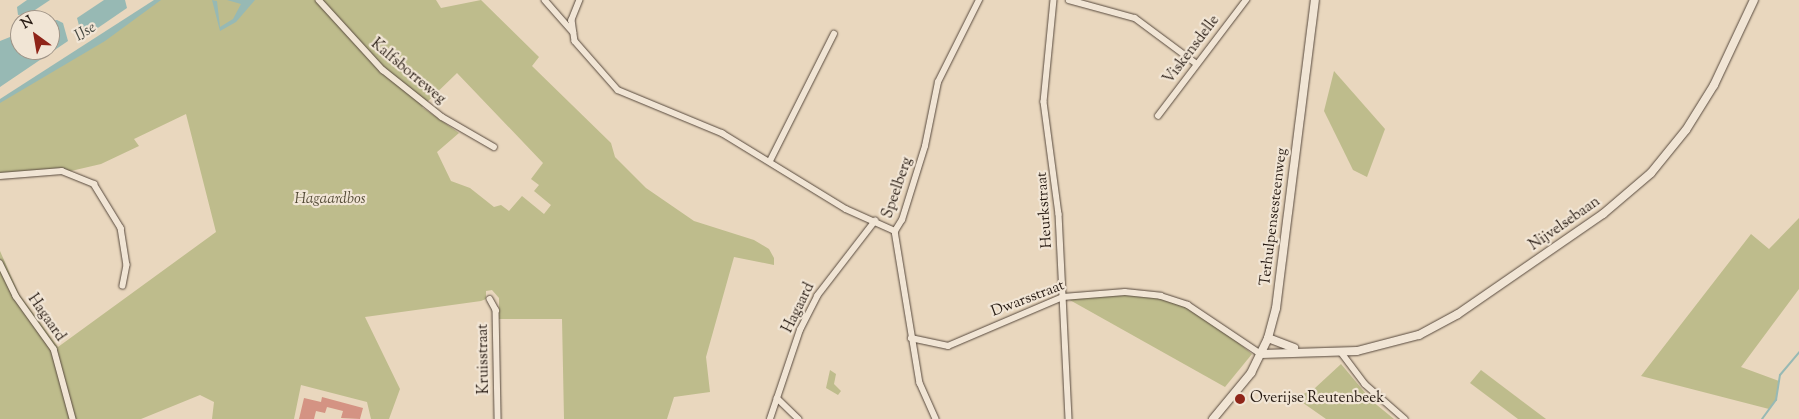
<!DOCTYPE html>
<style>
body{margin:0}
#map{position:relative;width:1799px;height:419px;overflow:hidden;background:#e9d7be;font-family:"Sorts Mill Goudy",serif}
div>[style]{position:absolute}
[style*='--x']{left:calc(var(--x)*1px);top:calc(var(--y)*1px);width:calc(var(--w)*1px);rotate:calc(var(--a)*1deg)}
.green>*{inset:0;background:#bebc8c}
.water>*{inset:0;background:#97b9b4}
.stream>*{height:2px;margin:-1px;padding:0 1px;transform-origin:1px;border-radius:1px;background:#97b9b4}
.building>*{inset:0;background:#d49383}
.roads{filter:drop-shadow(0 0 1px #57493d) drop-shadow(0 0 1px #57493d)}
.minor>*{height:5.5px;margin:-2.75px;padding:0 2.75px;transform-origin:2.75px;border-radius:2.75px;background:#f1e5d5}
.secondary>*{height:8px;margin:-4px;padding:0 4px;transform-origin:4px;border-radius:4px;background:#f1e5d5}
.dots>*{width:14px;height:14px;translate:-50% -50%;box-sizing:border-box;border:2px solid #f1e5d5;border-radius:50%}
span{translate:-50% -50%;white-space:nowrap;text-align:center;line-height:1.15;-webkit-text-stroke:4.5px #f1e5d5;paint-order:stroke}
.street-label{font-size:15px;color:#261a12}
.park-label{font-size:15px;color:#544b37;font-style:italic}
.poi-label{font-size:15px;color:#261a12}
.left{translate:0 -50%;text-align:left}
.water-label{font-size:16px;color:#484a43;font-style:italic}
.north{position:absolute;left:10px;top:10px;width:50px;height:50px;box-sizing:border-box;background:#f1e5d5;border:1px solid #a09487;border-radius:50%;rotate:328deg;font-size:14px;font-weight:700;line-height:20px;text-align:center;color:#261a12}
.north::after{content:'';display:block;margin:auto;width:18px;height:22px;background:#8f2418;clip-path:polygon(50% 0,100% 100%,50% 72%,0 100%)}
</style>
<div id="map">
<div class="green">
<i style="clip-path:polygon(evenodd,158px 0,436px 0,441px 8px,481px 0,539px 57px,532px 66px,611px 143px,615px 157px,646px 188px,694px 221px,754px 240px,769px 249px,774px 258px,774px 265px,734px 257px,706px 357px,710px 392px,674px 397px,667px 419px,564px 419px,562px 319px,499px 319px,499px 298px,492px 290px,486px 291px,486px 299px,481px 301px,365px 317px,400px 389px,389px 419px,371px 419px,367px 402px,301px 385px,294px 419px,212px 419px,214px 402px,200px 395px,141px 419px,0 419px,0 251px,19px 294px,58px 347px,216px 232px,186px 114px,134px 139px,139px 146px,101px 164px,58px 174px,0 178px,0 100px,158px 0,457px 73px,543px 163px,531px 179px,539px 185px,534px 191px,551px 205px,544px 214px,522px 196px,509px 211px,501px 205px,494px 207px,470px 188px,451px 181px,437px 152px,459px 133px,422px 107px,457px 73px)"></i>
<i style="clip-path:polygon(1334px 71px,1385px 129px,1367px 177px,1353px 170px,1324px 111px)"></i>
<i style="clip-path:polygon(1799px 218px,1799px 289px,1741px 367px,1779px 381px,1776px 400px,1769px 409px,1641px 376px,1751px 234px,1769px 249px)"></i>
<i style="clip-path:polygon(1102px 294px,1153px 296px,1178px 303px,1217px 325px,1252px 354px,1225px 387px,1068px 299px)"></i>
<i style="clip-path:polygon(1341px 364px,1372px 401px,1394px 419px,1326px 419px,1296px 398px,1315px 388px)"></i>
<i style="clip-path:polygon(830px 370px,836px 374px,834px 384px,841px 391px,838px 395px,826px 388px)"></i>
<i style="clip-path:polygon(1481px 370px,1546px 419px,1518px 419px,1470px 383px)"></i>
</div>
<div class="water">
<i style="clip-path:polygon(27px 0,50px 0,29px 14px,18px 15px,17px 7px)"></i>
<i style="clip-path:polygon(104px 0,125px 0,127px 8px,89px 34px,81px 33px,77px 18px)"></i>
<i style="clip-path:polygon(154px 0,161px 0,105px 41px,0 103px,0 99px)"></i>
<i style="clip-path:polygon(212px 0,217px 1px,220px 27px,233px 19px,241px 4px,227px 0,255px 0,236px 22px,220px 31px)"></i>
<i style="clip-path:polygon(57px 20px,63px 23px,68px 41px,0 87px,0 41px,20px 33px,20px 50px,50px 50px,50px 21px)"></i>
</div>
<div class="stream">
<i style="--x:1762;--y:419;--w:24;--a:-54"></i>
<i style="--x:1776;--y:400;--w:25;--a:-81"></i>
<i style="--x:1780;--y:375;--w:30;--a:-50"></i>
</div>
<div class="building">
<i style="clip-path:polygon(322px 397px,363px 408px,360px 419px,341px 418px,343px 411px,327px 407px,325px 413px,316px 411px,314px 419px,299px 419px,304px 398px,321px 402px)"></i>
</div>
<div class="roads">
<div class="minor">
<i style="--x:319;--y:0;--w:95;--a:47.6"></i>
<i style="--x:383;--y:70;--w:75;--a:38.5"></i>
<i style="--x:442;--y:117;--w:60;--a:30"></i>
<i style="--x:545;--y:0;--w:43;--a:48.8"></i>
<i style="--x:580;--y:0;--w:22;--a:112"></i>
<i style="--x:572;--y:20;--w:21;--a:82"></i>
<i style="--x:575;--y:41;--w:65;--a:48.7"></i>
<i style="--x:618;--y:90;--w:113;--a:22.5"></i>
<i style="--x:722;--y:133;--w:145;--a:31.5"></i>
<i style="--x:846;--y:209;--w:54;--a:24.2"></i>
<i style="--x:895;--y:231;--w:154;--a:80.7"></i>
<i style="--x:920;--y:383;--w:39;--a:66"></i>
<i style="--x:1054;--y:0;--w:102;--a:95.6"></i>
<i style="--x:1044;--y:102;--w:113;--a:82.4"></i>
<i style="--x:1059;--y:214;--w:205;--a:87.2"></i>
<i style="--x:1069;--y:0;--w:68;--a:15.3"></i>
<i style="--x:1135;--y:18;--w:77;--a:36.6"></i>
<i style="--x:1158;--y:116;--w:146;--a:-52.8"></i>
<i style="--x:770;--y:161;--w:142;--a:-63.3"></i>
<i style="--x:0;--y:176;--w:62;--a:-4.6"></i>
<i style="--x:62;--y:171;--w:35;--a:22"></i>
<i style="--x:94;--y:184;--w:52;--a:58.5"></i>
<i style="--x:121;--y:228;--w:37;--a:81"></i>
<i style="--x:127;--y:265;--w:21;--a:101"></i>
<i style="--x:895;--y:231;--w:13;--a:-58"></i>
<i style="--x:902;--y:220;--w:77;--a:-72.7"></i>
<i style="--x:925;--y:146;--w:65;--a:-78.5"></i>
<i style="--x:938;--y:82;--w:92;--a:-63.4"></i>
<i style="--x:0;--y:263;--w:37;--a:64"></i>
<i style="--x:16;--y:296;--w:65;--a:54.4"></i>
<i style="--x:54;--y:349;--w:73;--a:74.8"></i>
<i style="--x:490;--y:299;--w:13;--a:61"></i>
<i style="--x:496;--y:310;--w:109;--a:88.9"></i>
<i style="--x:911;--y:338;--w:38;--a:12"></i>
<i style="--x:948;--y:346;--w:125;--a:-23.1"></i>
<i style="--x:1063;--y:297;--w:62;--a:-4.6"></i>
<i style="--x:1125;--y:292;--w:36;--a:6"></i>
<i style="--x:1161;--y:296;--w:28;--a:18"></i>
<i style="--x:1188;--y:305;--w:88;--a:33.9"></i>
<i style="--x:1341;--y:352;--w:40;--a:53"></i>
<i style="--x:1365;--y:384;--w:53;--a:41.2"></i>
<i style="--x:777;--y:398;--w:30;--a:44"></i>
<i style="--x:770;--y:419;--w:94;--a:-71.4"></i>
<i style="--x:800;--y:330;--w:38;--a:-63"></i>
<i style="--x:817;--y:296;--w:95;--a:-52.3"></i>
</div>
<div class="secondary">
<i style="--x:1268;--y:338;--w:28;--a:21"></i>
<i style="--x:1261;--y:354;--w:96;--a:-1.8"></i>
<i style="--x:1357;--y:351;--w:64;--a:-14.5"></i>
<i style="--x:1419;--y:335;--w:44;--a:-28.3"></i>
<i style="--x:1458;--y:314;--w:176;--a:-34.6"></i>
<i style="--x:1603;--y:214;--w:63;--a:-40.5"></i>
<i style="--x:1651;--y:173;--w:55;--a:-50.9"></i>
<i style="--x:1686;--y:130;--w:53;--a:-58.1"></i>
<i style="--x:1714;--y:85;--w:94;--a:-64.8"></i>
<i style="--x:1213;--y:419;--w:60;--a:-50.4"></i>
<i style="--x:1251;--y:373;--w:39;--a:-64"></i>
<i style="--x:1268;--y:338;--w:31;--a:-75"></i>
<i style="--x:1276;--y:308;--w:310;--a:-82.8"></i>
</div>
</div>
<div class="dots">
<i style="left:1240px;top:399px;background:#8f2418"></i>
</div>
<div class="street-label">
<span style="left:1192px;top:50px;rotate:-53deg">Viskensdelle</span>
<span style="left:408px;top:72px;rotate:40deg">Kalfsborreweg</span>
<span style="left:898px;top:188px;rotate:-71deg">Speelberg</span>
<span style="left:1045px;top:210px;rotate:-94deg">Heurkstraat</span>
<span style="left:1274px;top:217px;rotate:-83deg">Terhulpensesteenweg</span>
<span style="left:1565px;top:224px;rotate:-35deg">Nijvelsebaan</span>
<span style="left:1028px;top:299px;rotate:-21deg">Dwarsstraat</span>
<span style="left:799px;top:308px;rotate:-64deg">Hagaard</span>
<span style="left:46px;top:318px;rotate:55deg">Hagaard</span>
<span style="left:484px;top:359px;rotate:-91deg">Kruisstraat</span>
</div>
<div class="park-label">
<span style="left:330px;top:200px">Hagaardbos</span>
</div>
<div class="poi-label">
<span class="left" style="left:1250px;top:399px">Overijse Reutenbeek</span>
</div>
<div class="water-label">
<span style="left:86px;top:33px;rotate:-32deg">IJse</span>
</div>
<div class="north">N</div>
</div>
